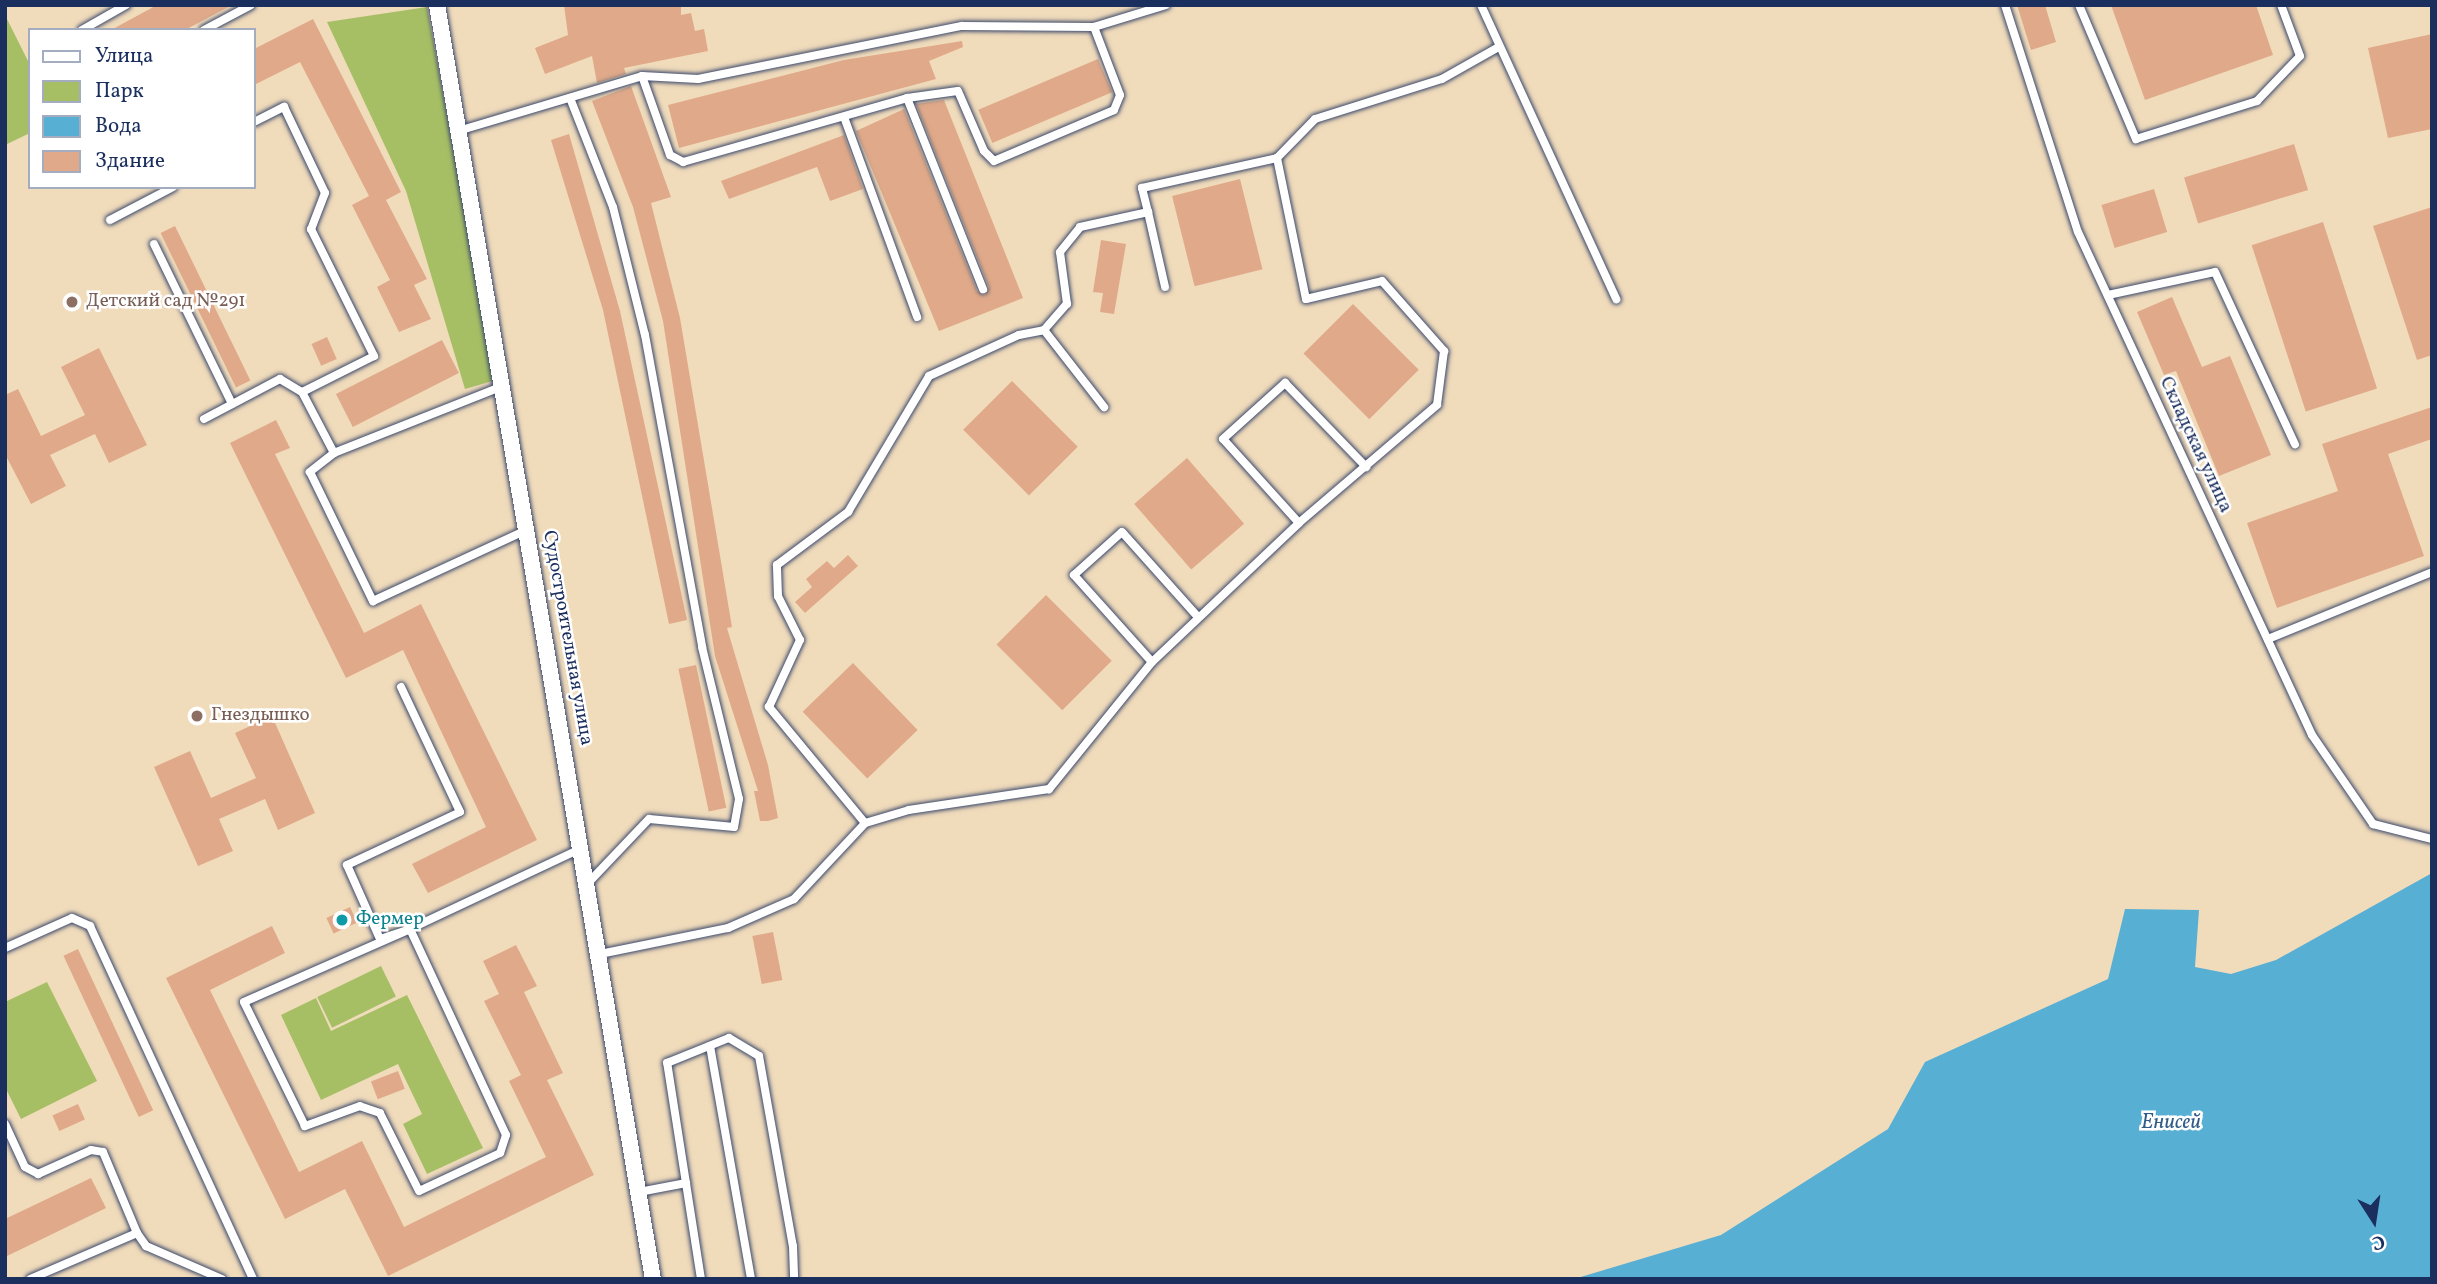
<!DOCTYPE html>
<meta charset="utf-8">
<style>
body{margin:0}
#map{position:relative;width:2437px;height:1284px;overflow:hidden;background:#f0dbbb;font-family:Vollkorn,serif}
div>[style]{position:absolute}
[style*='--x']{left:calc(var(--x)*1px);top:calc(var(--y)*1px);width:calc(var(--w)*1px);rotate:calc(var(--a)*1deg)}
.green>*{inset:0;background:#a6bf65;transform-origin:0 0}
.water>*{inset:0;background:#57afd4}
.building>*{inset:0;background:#e0aa8a;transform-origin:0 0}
.roads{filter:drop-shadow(0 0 2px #3b496c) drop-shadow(0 0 2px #3b496c)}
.lane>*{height:8px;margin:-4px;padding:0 4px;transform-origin:4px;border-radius:4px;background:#fff}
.street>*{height:16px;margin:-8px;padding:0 8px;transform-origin:8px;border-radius:8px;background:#fff}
.dots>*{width:19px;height:19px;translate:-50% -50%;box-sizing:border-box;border:4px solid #fff;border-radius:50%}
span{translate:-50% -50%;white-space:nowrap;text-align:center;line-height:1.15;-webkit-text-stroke:5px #fff;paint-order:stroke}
.education-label{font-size:19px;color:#785e54}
.left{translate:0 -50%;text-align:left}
.street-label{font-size:19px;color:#1b2f5e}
.culture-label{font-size:19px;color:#0d838f}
.water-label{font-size:21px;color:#305c87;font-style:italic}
.frame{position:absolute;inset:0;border:7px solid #1b2f5e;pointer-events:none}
.legend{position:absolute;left:28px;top:28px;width:228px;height:161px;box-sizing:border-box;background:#fff;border:2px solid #a4acbf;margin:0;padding:9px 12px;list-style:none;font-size:21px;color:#1b2f5e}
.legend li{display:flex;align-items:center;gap:14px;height:35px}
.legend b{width:35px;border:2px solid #a4acbf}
.north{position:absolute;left:2339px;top:1186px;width:70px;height:70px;-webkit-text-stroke:5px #fff;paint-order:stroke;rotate:168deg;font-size:19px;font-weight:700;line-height:28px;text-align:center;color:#1b2f5e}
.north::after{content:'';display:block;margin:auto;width:24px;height:32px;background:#1b2f5e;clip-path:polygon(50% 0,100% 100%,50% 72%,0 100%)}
</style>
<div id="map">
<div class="green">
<i style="clip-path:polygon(427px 7px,496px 380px,465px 389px,406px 191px,327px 22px)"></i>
<i style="clip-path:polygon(5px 15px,30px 65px,30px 133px,5px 145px)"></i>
<i style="left:381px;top:966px;width:34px;height:71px;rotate:64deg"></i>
<i style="clip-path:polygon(47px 982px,97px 1081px,21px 1119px,5px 1087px,5px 1002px)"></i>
<i style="clip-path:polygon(407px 995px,483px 1148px,427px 1174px,403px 1124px,422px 1114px,398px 1064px,321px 1100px,281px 1015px,316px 998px,331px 1031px)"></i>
</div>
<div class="water">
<i style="clip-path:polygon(2432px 873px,2432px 1279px,1574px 1279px,1721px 1235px,1888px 1129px,1925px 1062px,2108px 979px,2125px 909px,2199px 910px,2195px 967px,2231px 974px,2276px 960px)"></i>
</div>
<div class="building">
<i style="clip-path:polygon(157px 5px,232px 5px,185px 30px,111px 30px)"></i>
<i style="clip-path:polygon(564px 5px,681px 5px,681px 15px,691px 13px,695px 31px,704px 29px,708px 51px,624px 68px,626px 74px,597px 83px,592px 56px,545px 74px,535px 48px,568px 35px)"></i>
<i style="clip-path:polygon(2017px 5px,2045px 5px,2056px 42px,2031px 50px)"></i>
<i style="clip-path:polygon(2111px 5px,2256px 5px,2273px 55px,2145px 100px)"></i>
<i style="clip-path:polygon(313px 19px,401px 192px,386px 200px,427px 279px,414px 285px,431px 319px,399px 332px,377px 287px,390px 280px,352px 205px,369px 196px,300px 62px,254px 85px,254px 49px)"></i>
<i style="clip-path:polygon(2432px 34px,2432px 129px,2388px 138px,2368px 48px)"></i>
<i style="clip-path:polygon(962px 41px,963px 47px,929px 61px,936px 79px,679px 148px,668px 105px,844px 60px)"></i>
<i style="left:1098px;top:59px;width:36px;height:130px;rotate:67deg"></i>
<i style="clip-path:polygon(631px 86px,671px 197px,651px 203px,680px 318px,732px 627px,727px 628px,768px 765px,778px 818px,768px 821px,760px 821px,754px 791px,758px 791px,715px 656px,663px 321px,633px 207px,592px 101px)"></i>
<i style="clip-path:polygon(944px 100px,1023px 298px,939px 331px,856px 131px,904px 109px,977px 291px,985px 295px,989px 287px,916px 104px)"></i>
<i style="clip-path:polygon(569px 134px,620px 311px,687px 620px,669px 624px,603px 310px,551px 140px)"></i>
<i style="clip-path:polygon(844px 135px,863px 189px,830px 201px,817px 167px,729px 199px,721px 181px)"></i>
<i style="left:2294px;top:144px;width:48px;height:115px;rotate:73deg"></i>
<i style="left:1240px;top:179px;width:93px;height:70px;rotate:76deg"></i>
<i style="left:2154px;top:189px;width:45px;height:55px;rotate:73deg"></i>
<i style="clip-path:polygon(2432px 207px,2432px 355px,2417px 360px,2373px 226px)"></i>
<i style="left:2323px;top:222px;width:175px;height:75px;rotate:72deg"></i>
<i style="left:175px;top:226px;width:172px;height:16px;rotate:64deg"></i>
<i style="clip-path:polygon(1101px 240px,1126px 244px,1114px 314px,1100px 312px,1103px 293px,1093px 292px)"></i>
<i style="clip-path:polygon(2172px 297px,2202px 367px,2230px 356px,2271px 455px,2219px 476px,2176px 371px,2164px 375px,2137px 312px)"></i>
<i style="left:1353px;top:304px;width:93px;height:70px;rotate:45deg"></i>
<i style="left:327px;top:337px;width:24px;height:17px;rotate:66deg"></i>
<i style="left:442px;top:340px;width:37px;height:119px;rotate:63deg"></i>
<i style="clip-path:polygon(99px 348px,147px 445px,109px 463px,95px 434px,50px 455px,66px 486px,31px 504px,5px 454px,5px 395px,18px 389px,41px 436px,85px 415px,61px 367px)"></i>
<i style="left:1012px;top:381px;width:93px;height:69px;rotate:45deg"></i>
<i style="clip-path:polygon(2432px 407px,2432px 439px,2388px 454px,2424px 556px,2277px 608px,2247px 523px,2338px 491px,2322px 444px)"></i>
<i style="clip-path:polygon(276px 420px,290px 448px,275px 454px,364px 633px,421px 604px,537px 840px,428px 893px,412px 864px,486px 827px,403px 650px,346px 678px,230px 443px)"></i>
<i style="left:1187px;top:458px;width:87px;height:70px;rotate:49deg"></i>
<i style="clip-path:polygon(848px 555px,858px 566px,805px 613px,795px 602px,812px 587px,806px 579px,827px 561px,834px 568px)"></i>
<i style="left:1046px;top:595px;width:93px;height:70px;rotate:45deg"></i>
<i style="left:853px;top:663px;width:93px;height:70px;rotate:46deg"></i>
<i style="left:696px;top:665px;width:146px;height:18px;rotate:78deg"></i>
<i style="clip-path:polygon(272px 716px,315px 813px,278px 830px,265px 799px,219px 819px,233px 851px,198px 866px,154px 767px,190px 751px,211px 798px,256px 778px,235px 733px)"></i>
<i style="left:350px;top:907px;width:17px;height:26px;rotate:65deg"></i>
<i style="clip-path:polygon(272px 926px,285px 953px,210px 990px,299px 1172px,362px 1141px,404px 1227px,546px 1157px,509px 1081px,521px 1075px,484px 1001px,499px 994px,483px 961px,516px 945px,537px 986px,524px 992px,563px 1073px,547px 1080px,594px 1175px,388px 1276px,345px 1189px,285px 1219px,166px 978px)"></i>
<i style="left:773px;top:932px;width:49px;height:21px;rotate:79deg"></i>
<i style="left:78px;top:949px;width:178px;height:16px;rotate:65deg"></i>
<i style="left:398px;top:1071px;width:19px;height:29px;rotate:69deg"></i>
<i style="left:78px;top:1104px;width:17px;height:28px;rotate:66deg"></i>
<i style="clip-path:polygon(91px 1178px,106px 1208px,5px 1257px,5px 1219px)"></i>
</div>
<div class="roads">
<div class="lane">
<i style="--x:1481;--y:5;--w:324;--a:65.3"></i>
<i style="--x:2005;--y:5;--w:238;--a:72.2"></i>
<i style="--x:2078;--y:232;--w:555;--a:65.05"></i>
<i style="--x:2312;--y:735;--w:108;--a:55.6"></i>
<i style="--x:2373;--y:824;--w:61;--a:14.3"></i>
<i style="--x:2079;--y:5;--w:146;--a:67"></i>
<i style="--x:2136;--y:139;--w:127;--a:-17.4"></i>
<i style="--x:2257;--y:101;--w:62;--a:-46.3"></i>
<i style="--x:2300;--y:56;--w:54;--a:-110.4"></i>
<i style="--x:82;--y:30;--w:51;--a:-29.6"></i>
<i style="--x:204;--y:30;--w:53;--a:-28"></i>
<i style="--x:642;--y:76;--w:84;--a:70.5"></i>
<i style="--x:670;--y:155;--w:15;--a:28"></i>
<i style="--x:683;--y:162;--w:233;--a:-15.9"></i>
<i style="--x:907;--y:98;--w:206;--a:68.3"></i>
<i style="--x:570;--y:98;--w:117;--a:68.5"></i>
<i style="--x:613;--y:207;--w:132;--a:76"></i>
<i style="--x:645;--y:335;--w:317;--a:79.6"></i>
<i style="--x:702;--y:647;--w:156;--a:76.3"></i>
<i style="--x:739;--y:799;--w:28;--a:100"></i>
<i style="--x:734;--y:827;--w:85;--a:-174.6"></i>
<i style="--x:649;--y:819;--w:88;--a:133.6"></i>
<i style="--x:907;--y:98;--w:51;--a:-7.8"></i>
<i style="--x:958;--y:91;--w:65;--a:66.6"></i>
<i style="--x:984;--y:151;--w:14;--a:45"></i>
<i style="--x:994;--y:161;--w:130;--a:-23"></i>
<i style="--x:1114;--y:110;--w:16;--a:-68"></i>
<i style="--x:1120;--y:95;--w:73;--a:-110.9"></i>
<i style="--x:844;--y:117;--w:213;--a:69.9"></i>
<i style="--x:254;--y:122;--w:34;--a:-27"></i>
<i style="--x:284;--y:107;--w:95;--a:64.5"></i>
<i style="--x:325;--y:193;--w:39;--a:111"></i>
<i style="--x:311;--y:229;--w:142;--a:63.6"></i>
<i style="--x:374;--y:356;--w:80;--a:153.4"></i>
<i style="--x:302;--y:392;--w:69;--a:62.3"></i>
<i style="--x:458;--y:131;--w:192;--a:-16.6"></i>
<i style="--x:642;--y:76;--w:56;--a:3.1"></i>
<i style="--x:698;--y:79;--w:269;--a:-11.4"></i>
<i style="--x:962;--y:26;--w:132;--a:0.4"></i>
<i style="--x:1094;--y:27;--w:75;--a:-17"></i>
<i style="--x:1277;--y:158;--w:144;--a:78.4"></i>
<i style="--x:1306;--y:299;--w:78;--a:-13.3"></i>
<i style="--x:1382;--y:281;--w:94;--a:48.5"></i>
<i style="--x:1444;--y:351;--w:54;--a:97.4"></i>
<i style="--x:1437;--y:405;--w:182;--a:139.5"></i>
<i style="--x:1299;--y:523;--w:202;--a:136.6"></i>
<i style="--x:1152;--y:662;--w:164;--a:129"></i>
<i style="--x:1049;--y:789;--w:142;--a:171.5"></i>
<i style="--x:909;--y:810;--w:46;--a:163.5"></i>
<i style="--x:865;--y:823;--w:151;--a:-129.6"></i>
<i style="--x:769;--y:707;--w:74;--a:-65.2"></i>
<i style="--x:800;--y:640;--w:49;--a:-116.6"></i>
<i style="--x:778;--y:596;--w:31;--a:-92"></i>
<i style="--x:777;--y:565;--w:89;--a:-36.7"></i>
<i style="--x:848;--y:512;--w:158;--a:-59.2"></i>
<i style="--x:929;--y:376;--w:99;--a:-24.5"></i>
<i style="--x:1019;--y:335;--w:25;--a:-11"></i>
<i style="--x:1044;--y:330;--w:35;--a:-49"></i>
<i style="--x:1067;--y:304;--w:52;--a:-97.7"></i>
<i style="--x:1060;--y:252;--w:32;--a:-51"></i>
<i style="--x:1080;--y:227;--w:70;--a:-12.4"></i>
<i style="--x:1148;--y:212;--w:25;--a:-104"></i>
<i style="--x:1142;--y:188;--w:138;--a:-12.5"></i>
<i style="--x:1277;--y:158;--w:54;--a:-45.7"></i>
<i style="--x:1315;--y:119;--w:133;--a:-17.5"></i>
<i style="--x:1442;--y:79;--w:63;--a:-29.4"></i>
<i style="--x:1148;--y:212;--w:77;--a:77.2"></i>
<i style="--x:110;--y:220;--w:71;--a:-27.6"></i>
<i style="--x:154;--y:244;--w:178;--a:64"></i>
<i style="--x:2108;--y:295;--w:109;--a:-12.1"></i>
<i style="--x:2215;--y:272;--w:190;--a:65.1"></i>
<i style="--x:1044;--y:330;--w:98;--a:52.1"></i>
<i style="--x:503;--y:386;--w:182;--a:158.4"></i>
<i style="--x:334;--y:453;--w:31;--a:142"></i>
<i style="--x:310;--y:472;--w:144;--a:64"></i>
<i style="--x:373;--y:601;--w:170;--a:-24.8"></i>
<i style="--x:204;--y:419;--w:86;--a:-27.8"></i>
<i style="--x:280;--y:379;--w:26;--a:31"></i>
<i style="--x:1299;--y:523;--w:113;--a:-132.1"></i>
<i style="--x:1223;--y:439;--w:84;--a:-42.1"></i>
<i style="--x:1285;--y:383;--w:117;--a:46"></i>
<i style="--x:2268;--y:639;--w:177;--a:-22.2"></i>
<i style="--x:1152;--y:662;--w:117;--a:-131.9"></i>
<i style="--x:1074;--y:575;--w:64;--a:-41.9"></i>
<i style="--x:1122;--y:532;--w:114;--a:48.2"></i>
<i style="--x:401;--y:687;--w:138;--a:64.7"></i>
<i style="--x:460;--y:812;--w:125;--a:154.9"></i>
<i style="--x:347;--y:865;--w:81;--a:66"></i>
<i style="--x:380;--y:939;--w:32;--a:-18"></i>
<i style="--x:410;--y:929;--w:227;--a:65"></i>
<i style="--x:506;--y:1135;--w:19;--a:108"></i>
<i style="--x:500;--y:1153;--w:89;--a:154.9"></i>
<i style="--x:419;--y:1191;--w:87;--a:-116.6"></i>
<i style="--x:380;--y:1113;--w:21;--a:-161"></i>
<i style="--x:360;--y:1106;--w:59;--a:160"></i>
<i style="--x:305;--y:1126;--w:138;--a:-116.2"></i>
<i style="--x:244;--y:1002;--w:181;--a:-23.7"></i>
<i style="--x:410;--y:929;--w:188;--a:-25.2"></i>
<i style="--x:5;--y:948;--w:73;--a:-24.1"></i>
<i style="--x:72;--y:918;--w:20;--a:24"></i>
<i style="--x:90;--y:926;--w:389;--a:65.2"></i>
<i style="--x:600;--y:954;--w:131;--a:-11.5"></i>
<i style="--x:728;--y:928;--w:72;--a:-23.7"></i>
<i style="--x:794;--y:899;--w:104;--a:-46.9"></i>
<i style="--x:710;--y:1046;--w:237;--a:80"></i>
<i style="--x:5;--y:1124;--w:47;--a:65.1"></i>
<i style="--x:25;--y:1167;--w:15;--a:28"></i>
<i style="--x:38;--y:1174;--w:58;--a:-24.4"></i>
<i style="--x:91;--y:1150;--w:12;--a:9"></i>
<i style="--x:103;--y:1152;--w:88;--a:67.2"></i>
<i style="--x:137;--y:1233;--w:116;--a:156.7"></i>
<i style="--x:639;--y:1192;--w:48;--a:-10.8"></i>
<i style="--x:137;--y:1233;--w:16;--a:55"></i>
<i style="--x:146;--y:1246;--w:83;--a:23.5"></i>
<i style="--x:701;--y:1279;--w:219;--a:-98.9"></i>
<i style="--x:667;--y:1063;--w:67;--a:-22"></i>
<i style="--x:729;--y:1038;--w:35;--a:31"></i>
<i style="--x:759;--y:1056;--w:193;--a:79.9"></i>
<i style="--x:793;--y:1246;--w:33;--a:88"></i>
</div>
<div class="street">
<i style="--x:437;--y:5;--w:1292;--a:80.38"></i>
</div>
</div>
<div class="dots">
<i style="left:72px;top:302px;background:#8d6e63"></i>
<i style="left:197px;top:716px;background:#8d6e63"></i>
<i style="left:342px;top:920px;background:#0f9aa8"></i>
</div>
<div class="education-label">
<span class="left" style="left:86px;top:302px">Детский сад №291</span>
<span class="left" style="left:211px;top:716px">Гнездышко</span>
</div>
<div class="street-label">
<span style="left:2195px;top:445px;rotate:65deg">Складская улица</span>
<span style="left:567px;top:638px;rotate:80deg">Судостроительная улица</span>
</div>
<div class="culture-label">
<span class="left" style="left:356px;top:920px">Фермер</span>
</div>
<div class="water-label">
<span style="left:2171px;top:1123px">Енисей</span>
</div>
<div class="frame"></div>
<ul class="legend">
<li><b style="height:9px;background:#fff"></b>Улица</li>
<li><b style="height:19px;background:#a6bf65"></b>Парк</li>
<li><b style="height:19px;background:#57afd4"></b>Вода</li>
<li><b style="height:19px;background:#e0aa8a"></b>Здание</li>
</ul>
<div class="north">С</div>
</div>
